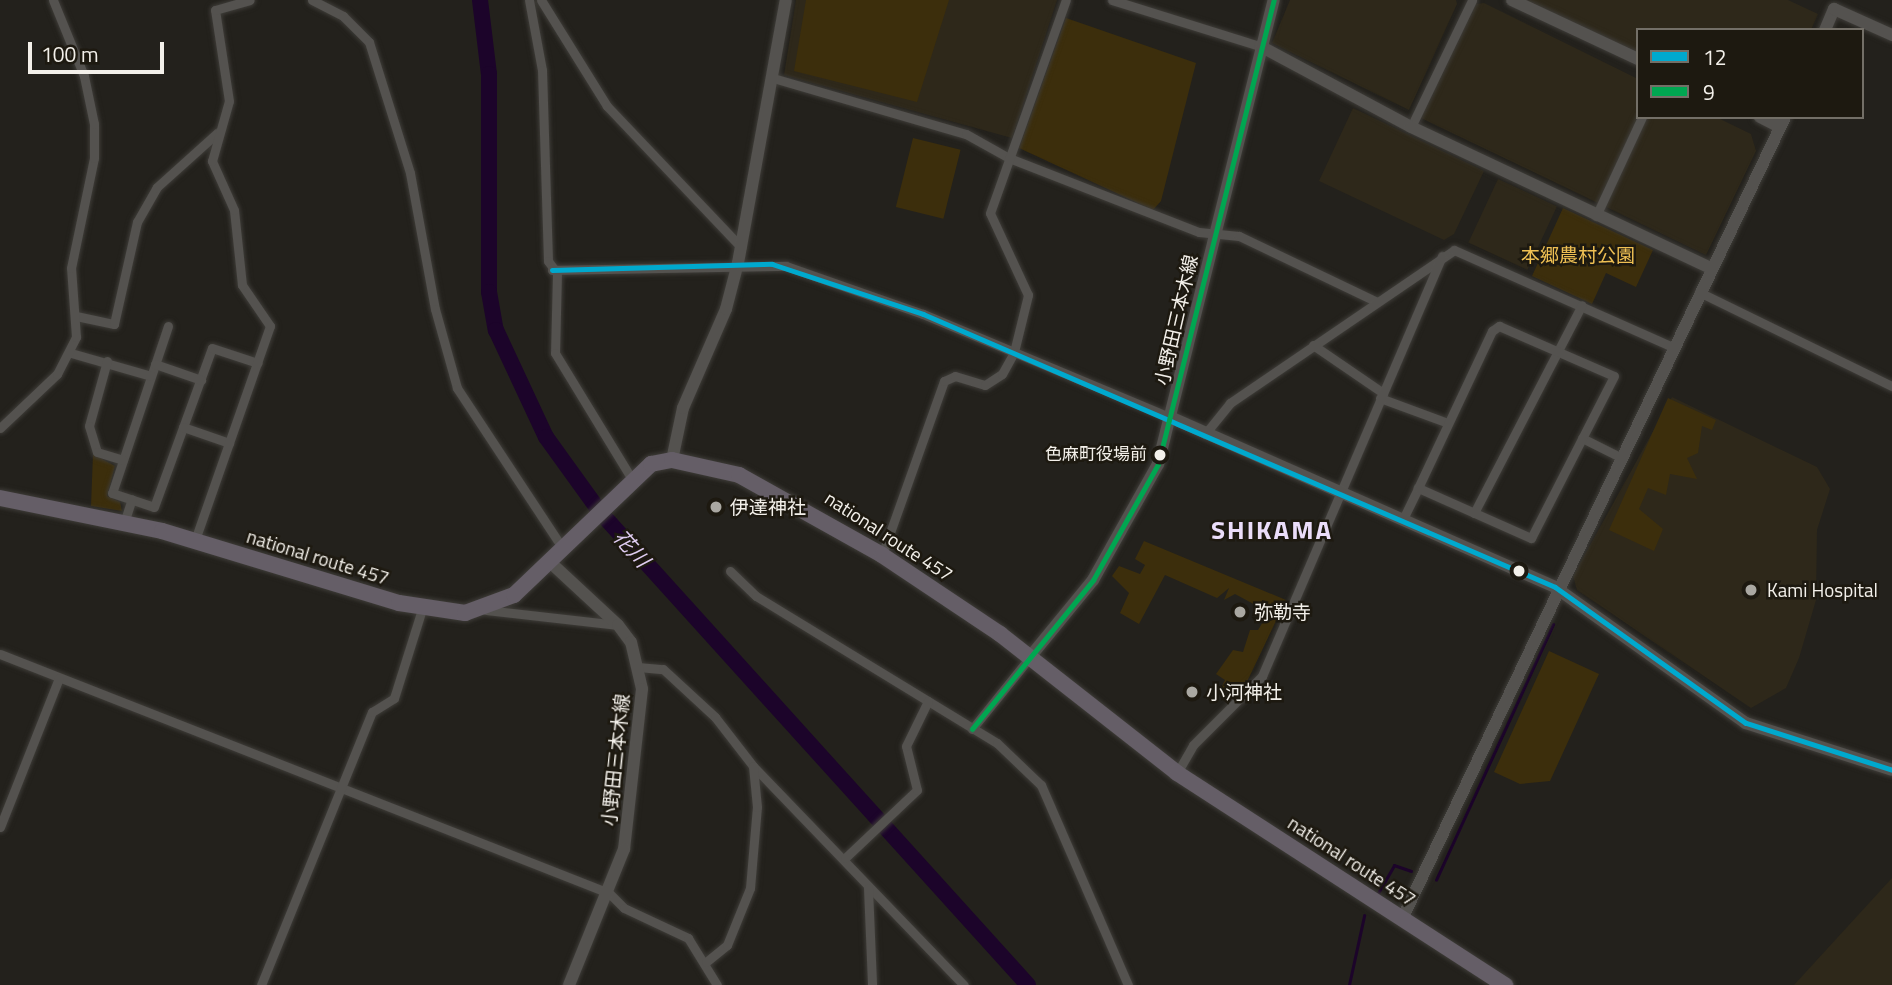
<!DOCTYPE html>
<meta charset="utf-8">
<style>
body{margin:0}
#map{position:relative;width:1892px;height:985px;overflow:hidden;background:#23211c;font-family:"Titillium Web","Noto Sans JP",sans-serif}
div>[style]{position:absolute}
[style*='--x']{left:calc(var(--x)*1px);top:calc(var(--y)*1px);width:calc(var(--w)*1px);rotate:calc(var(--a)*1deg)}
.built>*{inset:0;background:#2e281a;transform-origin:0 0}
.green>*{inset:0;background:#3c2e0c;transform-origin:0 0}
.stream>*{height:2.5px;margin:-1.25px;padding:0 1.25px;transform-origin:1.25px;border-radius:1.25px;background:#1c042a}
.river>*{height:16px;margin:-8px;padding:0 8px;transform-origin:8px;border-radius:8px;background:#1c042a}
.roads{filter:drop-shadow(0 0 2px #3e3c38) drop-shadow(0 0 2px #3e3c38)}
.street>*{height:9px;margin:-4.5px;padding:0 4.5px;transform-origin:4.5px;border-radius:4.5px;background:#54524f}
.secondary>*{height:12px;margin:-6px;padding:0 6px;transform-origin:6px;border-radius:6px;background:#54524f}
.highway>*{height:16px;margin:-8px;padding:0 8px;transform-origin:8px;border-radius:8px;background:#655e67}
.bus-1>*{height:5px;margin:-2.5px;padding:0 2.5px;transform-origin:2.5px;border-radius:2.5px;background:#00a9ce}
.bus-2>*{height:5px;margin:-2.5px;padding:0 2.5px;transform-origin:2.5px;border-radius:2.5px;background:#00a651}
.dots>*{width:19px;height:19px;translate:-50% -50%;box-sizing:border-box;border:4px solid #1d1910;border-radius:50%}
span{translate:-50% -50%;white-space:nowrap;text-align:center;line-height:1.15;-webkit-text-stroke:5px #1d1910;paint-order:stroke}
.bus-label{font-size:17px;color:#f3f0ea}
.right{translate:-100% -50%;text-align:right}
.park-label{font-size:19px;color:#efc053}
.street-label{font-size:19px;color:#f3f0ea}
.poi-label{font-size:19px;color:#f3f0ea}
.left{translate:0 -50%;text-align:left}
.water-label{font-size:21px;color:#dfccf1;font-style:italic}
.district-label{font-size:26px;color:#ebddf9;font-weight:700;letter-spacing:2px}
.legend{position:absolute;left:1636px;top:28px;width:228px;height:91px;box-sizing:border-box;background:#1d1910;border:2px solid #736f67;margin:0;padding:9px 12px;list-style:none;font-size:21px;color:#f3f0ea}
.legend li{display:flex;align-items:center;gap:14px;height:35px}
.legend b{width:35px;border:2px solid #736f67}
.scale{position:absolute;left:28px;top:42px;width:136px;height:32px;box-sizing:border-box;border:4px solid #f3f0ea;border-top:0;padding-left:9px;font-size:21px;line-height:24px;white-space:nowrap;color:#f3f0ea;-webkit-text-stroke:5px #1d1910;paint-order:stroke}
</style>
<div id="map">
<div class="built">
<i style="clip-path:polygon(796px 0,1057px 0,1012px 138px,784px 75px)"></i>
<i style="clip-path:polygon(1290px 0,1456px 0,1457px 4px,1409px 110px,1272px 43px)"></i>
<i style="clip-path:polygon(1521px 0,1788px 0,1818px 14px,1811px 30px,1638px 30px,1638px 55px)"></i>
<i style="clip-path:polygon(1484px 3px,1638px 79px,1638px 117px,1716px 117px,1751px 134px,1756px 151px,1706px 255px,1421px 118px,1476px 4px)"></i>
<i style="clip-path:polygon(1353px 108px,1484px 171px,1454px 234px,1444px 240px,1319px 181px)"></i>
<i style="left:1498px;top:179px;width:65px;height:70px;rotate:25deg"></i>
<i style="clip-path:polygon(1672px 397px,1817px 467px,1830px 489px,1817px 530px,1816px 600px,1799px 658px,1786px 688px,1751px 708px,1577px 590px,1573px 576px)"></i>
<i style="clip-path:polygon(1892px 878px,1892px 985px,1794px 985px)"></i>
</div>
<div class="green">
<i style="clip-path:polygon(806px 0,949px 0,917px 102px,794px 71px)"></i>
<i style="clip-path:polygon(1066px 18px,1196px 63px,1161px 201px,1153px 210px,1019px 148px)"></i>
<i style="left:913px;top:138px;width:49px;height:71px;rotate:14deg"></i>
<i style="clip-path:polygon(1563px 208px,1653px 250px,1636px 287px,1606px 273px,1592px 304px,1532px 276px)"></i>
<i style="clip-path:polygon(1668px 398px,1716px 420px,1712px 430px,1702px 426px,1698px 453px,1687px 458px,1697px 479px,1670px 474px,1666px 495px,1648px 488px,1639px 509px,1663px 529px,1654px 551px,1609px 530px)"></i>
<i style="clip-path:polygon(93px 454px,115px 466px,107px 496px,120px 502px,122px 511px,91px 506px)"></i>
<i style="clip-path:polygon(1144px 541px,1286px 600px,1244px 688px,1221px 688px,1225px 680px,1216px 674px,1233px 650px,1243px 652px,1250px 630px,1258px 630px,1264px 620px,1259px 607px,1235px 594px,1224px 600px,1229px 588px,1217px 598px,1165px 575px,1139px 624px,1120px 613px,1129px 593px,1112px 576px,1119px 566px,1140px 574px,1145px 565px,1135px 559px)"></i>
<i style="clip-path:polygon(1549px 651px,1599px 674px,1550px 781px,1520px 784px,1494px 772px)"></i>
</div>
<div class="stream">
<i style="--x:1436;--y:880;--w:281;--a:-65.4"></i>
<i style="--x:1377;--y:895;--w:34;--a:-60"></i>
<i style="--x:1394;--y:865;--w:18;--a:19"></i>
<i style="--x:1349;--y:985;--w:71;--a:-77.7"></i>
</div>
<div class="river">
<i style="--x:480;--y:0;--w:75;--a:83.1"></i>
<i style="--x:489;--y:74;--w:218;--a:90"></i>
<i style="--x:489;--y:292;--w:39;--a:80"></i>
<i style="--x:496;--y:330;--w:118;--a:65"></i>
<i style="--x:546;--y:437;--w:92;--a:54.2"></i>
<i style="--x:600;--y:512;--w:638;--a:47.86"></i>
</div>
<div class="roads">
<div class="street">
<i style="--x:312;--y:0;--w:35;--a:27"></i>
<i style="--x:343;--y:16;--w:37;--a:45"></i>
<i style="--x:369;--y:42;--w:137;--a:72.6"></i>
<i style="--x:410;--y:173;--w:138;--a:79.6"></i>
<i style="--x:435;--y:309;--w:82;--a:74.4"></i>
<i style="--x:457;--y:388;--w:194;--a:56.6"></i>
<i style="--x:529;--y:0;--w:71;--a:79.5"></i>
<i style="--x:542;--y:70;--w:191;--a:88.2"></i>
<i style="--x:548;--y:261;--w:15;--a:53"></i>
<i style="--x:557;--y:273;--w:80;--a:91.4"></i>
<i style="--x:555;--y:353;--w:150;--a:58.6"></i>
<i style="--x:541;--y:0;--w:125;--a:58.1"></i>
<i style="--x:607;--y:106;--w:195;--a:46.5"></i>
<i style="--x:1112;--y:0;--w:155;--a:17.3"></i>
<i style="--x:773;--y:78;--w:201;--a:16.2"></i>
<i style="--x:966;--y:134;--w:49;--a:29.2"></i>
<i style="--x:1009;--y:158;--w:204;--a:21.3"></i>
<i style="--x:1199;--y:232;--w:40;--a:5.7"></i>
<i style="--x:1239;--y:236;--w:151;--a:25.5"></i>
<i style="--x:1411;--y:127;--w:141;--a:-64.3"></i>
<i style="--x:1596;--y:216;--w:109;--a:-65.1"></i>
<i style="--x:552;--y:270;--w:234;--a:-1"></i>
<i style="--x:786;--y:266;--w:145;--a:19.3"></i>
<i style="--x:923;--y:314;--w:270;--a:22.7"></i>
<i style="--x:1699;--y:292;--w:215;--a:26"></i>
<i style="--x:76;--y:316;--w:39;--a:12"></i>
<i style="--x:114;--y:324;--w:105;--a:-77.3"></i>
<i style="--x:137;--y:222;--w:40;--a:-60.3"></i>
<i style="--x:157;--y:187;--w:81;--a:-42"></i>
<i style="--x:168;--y:326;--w:176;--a:108.5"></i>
<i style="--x:112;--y:493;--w:44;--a:18.4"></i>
<i style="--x:154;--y:507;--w:169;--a:-70"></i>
<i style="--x:212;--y:348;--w:48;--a:18.1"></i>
<i style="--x:1313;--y:345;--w:85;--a:34.4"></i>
<i style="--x:71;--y:353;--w:83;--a:16"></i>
<i style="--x:107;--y:361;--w:67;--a:105.5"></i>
<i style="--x:89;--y:426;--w:27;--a:73"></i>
<i style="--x:97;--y:452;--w:27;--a:17"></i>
<i style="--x:155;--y:364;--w:49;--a:19.2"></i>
<i style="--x:1380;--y:398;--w:72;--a:20.2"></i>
<i style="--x:183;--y:427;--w:49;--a:19.2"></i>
<i style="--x:0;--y:428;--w:79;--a:-43.5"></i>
<i style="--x:57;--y:374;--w:42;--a:-62.8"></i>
<i style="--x:76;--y:337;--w:69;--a:-94.1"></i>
<i style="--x:71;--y:268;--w:112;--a:-78.2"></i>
<i style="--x:94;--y:158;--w:34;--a:-90"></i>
<i style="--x:94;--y:124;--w:49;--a:-101.8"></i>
<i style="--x:84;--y:76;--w:82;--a:-112.2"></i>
<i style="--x:1205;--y:434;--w:40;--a:-51"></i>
<i style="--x:1230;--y:403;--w:271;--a:-34.3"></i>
<i style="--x:1454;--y:250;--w:240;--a:23.9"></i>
<i style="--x:1582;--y:438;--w:42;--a:26.6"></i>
<i style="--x:1474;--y:513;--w:234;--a:-62.6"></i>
<i style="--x:1403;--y:519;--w:34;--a:-64"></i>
<i style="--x:1418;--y:488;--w:174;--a:-64.8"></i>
<i style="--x:1492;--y:331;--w:9;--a:-36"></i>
<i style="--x:1499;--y:326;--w:125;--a:23.5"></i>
<i style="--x:1614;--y:376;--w:182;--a:117.1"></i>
<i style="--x:1531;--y:538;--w:124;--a:-156.1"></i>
<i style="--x:124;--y:523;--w:25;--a:-72"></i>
<i style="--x:195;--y:540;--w:227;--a:-70.7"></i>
<i style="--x:270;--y:326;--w:50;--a:-124.3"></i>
<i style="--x:242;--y:285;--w:75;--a:-96.1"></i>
<i style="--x:234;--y:210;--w:54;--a:-114.2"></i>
<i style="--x:212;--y:161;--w:62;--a:-74.2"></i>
<i style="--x:229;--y:101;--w:92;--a:-98.7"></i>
<i style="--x:215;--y:10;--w:36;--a:-16"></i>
<i style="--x:882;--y:555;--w:185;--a:-70.4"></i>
<i style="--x:944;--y:381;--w:12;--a:-24"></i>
<i style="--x:955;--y:376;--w:31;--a:17"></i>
<i style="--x:985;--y:385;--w:20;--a:-33"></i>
<i style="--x:1002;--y:374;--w:25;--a:-61"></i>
<i style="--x:1014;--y:352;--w:59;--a:-76.2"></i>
<i style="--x:1028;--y:295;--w:90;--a:-114.9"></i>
<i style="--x:990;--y:213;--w:226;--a:-70.4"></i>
<i style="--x:730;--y:571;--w:36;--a:44"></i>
<i style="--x:756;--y:596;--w:282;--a:31.4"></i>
<i style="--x:997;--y:743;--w:61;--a:43.7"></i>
<i style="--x:1041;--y:785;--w:218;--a:66.5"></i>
<i style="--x:486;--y:610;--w:133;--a:6.5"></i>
<i style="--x:0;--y:654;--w:654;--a:21.43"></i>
<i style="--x:609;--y:893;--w:21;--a:45"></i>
<i style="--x:624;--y:908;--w:71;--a:25.1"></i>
<i style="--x:688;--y:938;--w:55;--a:58.3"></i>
<i style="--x:638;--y:667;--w:25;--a:5"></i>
<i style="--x:663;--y:669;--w:71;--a:42.7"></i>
<i style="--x:715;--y:717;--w:62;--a:52.2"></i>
<i style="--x:753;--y:766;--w:304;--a:46.1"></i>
<i style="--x:972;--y:729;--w:92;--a:-51.1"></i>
<i style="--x:1177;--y:773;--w:32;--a:-60"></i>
<i style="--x:1193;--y:745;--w:98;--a:-45"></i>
<i style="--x:1262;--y:676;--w:457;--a:-66.8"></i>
<i style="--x:0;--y:827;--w:160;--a:-68.4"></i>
<i style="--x:845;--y:858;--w:99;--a:-43.4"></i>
<i style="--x:917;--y:790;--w:45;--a:-104"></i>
<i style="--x:906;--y:746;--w:50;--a:-63.9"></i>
<i style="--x:868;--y:888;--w:97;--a:87.6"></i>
<i style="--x:706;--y:962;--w:27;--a:-39"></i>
<i style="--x:727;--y:945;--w:61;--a:-68"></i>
<i style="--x:750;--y:888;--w:81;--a:-85.1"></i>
<i style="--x:757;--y:807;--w:41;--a:-95.6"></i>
<i style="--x:261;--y:985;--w:295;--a:-67.9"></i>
<i style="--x:372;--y:712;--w:26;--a:-32"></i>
<i style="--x:394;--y:698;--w:93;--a:-72.5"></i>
</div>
<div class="secondary">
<i style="--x:1512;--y:0;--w:139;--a:25.1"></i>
<i style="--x:1825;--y:30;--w:23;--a:-67"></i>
<i style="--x:1834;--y:9;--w:64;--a:24.1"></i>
<i style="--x:1260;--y:46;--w:171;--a:28.2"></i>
<i style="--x:1411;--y:127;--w:331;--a:25.2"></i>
<i style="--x:1760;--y:117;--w:22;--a:27"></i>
<i style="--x:1172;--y:418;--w:419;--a:23.8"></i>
<i style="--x:1555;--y:587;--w:234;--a:35.5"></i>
<i style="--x:1746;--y:723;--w:153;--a:17.8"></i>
<i style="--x:672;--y:460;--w:53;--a:-78.1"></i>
<i style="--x:683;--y:408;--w:108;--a:-66.5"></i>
<i style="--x:726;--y:309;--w:48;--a:-75.4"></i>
<i style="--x:738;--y:263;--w:267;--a:-79.7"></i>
<i style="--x:551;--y:563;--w:91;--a:42.8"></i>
<i style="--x:618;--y:625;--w:21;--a:53"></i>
<i style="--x:631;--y:642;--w:48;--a:76.8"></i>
<i style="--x:642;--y:689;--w:161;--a:96.4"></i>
<i style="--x:624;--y:849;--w:147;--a:112"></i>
<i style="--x:1030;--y:657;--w:99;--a:-50.7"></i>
<i style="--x:1093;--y:580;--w:133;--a:-60.7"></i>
<i style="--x:1158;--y:464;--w:478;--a:-76"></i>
<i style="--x:1402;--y:919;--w:889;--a:-64.47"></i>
</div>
<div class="highway">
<i style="--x:0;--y:498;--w:165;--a:11.5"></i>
<i style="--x:162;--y:531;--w:248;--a:16.9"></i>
<i style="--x:399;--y:603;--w:67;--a:8.6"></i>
<i style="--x:465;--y:613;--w:52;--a:-20.2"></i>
<i style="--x:514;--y:595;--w:190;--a:-43.7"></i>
<i style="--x:651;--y:464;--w:21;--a:-11"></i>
<i style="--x:672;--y:460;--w:69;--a:12.6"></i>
<i style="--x:739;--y:475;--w:164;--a:29.2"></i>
<i style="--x:882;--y:555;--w:142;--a:33.8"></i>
<i style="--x:1000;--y:634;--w:225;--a:38.1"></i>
<i style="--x:1177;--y:773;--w:391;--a:32.9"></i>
</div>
</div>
<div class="bus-1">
<i style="--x:552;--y:270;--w:220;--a:-1.6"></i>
<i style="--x:772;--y:264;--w:159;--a:18.3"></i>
<i style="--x:923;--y:314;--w:688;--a:23.36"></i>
<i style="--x:1555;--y:587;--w:234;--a:35.5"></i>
<i style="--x:1746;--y:723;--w:153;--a:17.8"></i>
</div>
<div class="bus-2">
<i style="--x:972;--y:729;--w:192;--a:-50.9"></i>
<i style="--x:1093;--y:580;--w:133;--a:-60.7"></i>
<i style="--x:1158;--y:464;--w:478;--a:-76"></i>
</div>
<div class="dots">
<i style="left:1160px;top:455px;background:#f3f0ea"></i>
<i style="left:716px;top:507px;background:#aaa8a2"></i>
<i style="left:1519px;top:571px;background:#f3f0ea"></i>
<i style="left:1751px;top:590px;background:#aaa8a2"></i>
<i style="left:1240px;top:612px;background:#aaa8a2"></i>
<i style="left:1192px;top:692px;background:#aaa8a2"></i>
</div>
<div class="bus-label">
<span class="right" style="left:1147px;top:455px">色麻町役場前</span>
</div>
<div class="park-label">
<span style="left:1578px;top:255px">本郷農村公園</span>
</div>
<div class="street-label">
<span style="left:1176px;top:320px;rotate:-77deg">小野田三本木線</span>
<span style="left:889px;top:536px;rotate:33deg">national route 457</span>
<span style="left:318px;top:557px;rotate:17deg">national route 457</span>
<span style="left:615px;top:760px;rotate:-84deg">小野田三本木線</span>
<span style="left:1352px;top:861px;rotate:33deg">national route 457</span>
</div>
<div class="poi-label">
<span class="left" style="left:730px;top:507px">伊達神社</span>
<span class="left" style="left:1767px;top:590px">Kami Hospital</span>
<span class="left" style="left:1254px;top:612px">弥勒寺</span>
<span class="left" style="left:1206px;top:692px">小河神社</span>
</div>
<div class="water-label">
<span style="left:632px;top:548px;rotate:48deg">花川</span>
</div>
<div class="district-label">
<span style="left:1272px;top:530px">SHIKAMA</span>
</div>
<ul class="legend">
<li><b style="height:9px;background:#00a9ce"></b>12</li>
<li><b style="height:9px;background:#00a651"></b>9</li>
</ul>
<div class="scale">100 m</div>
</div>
